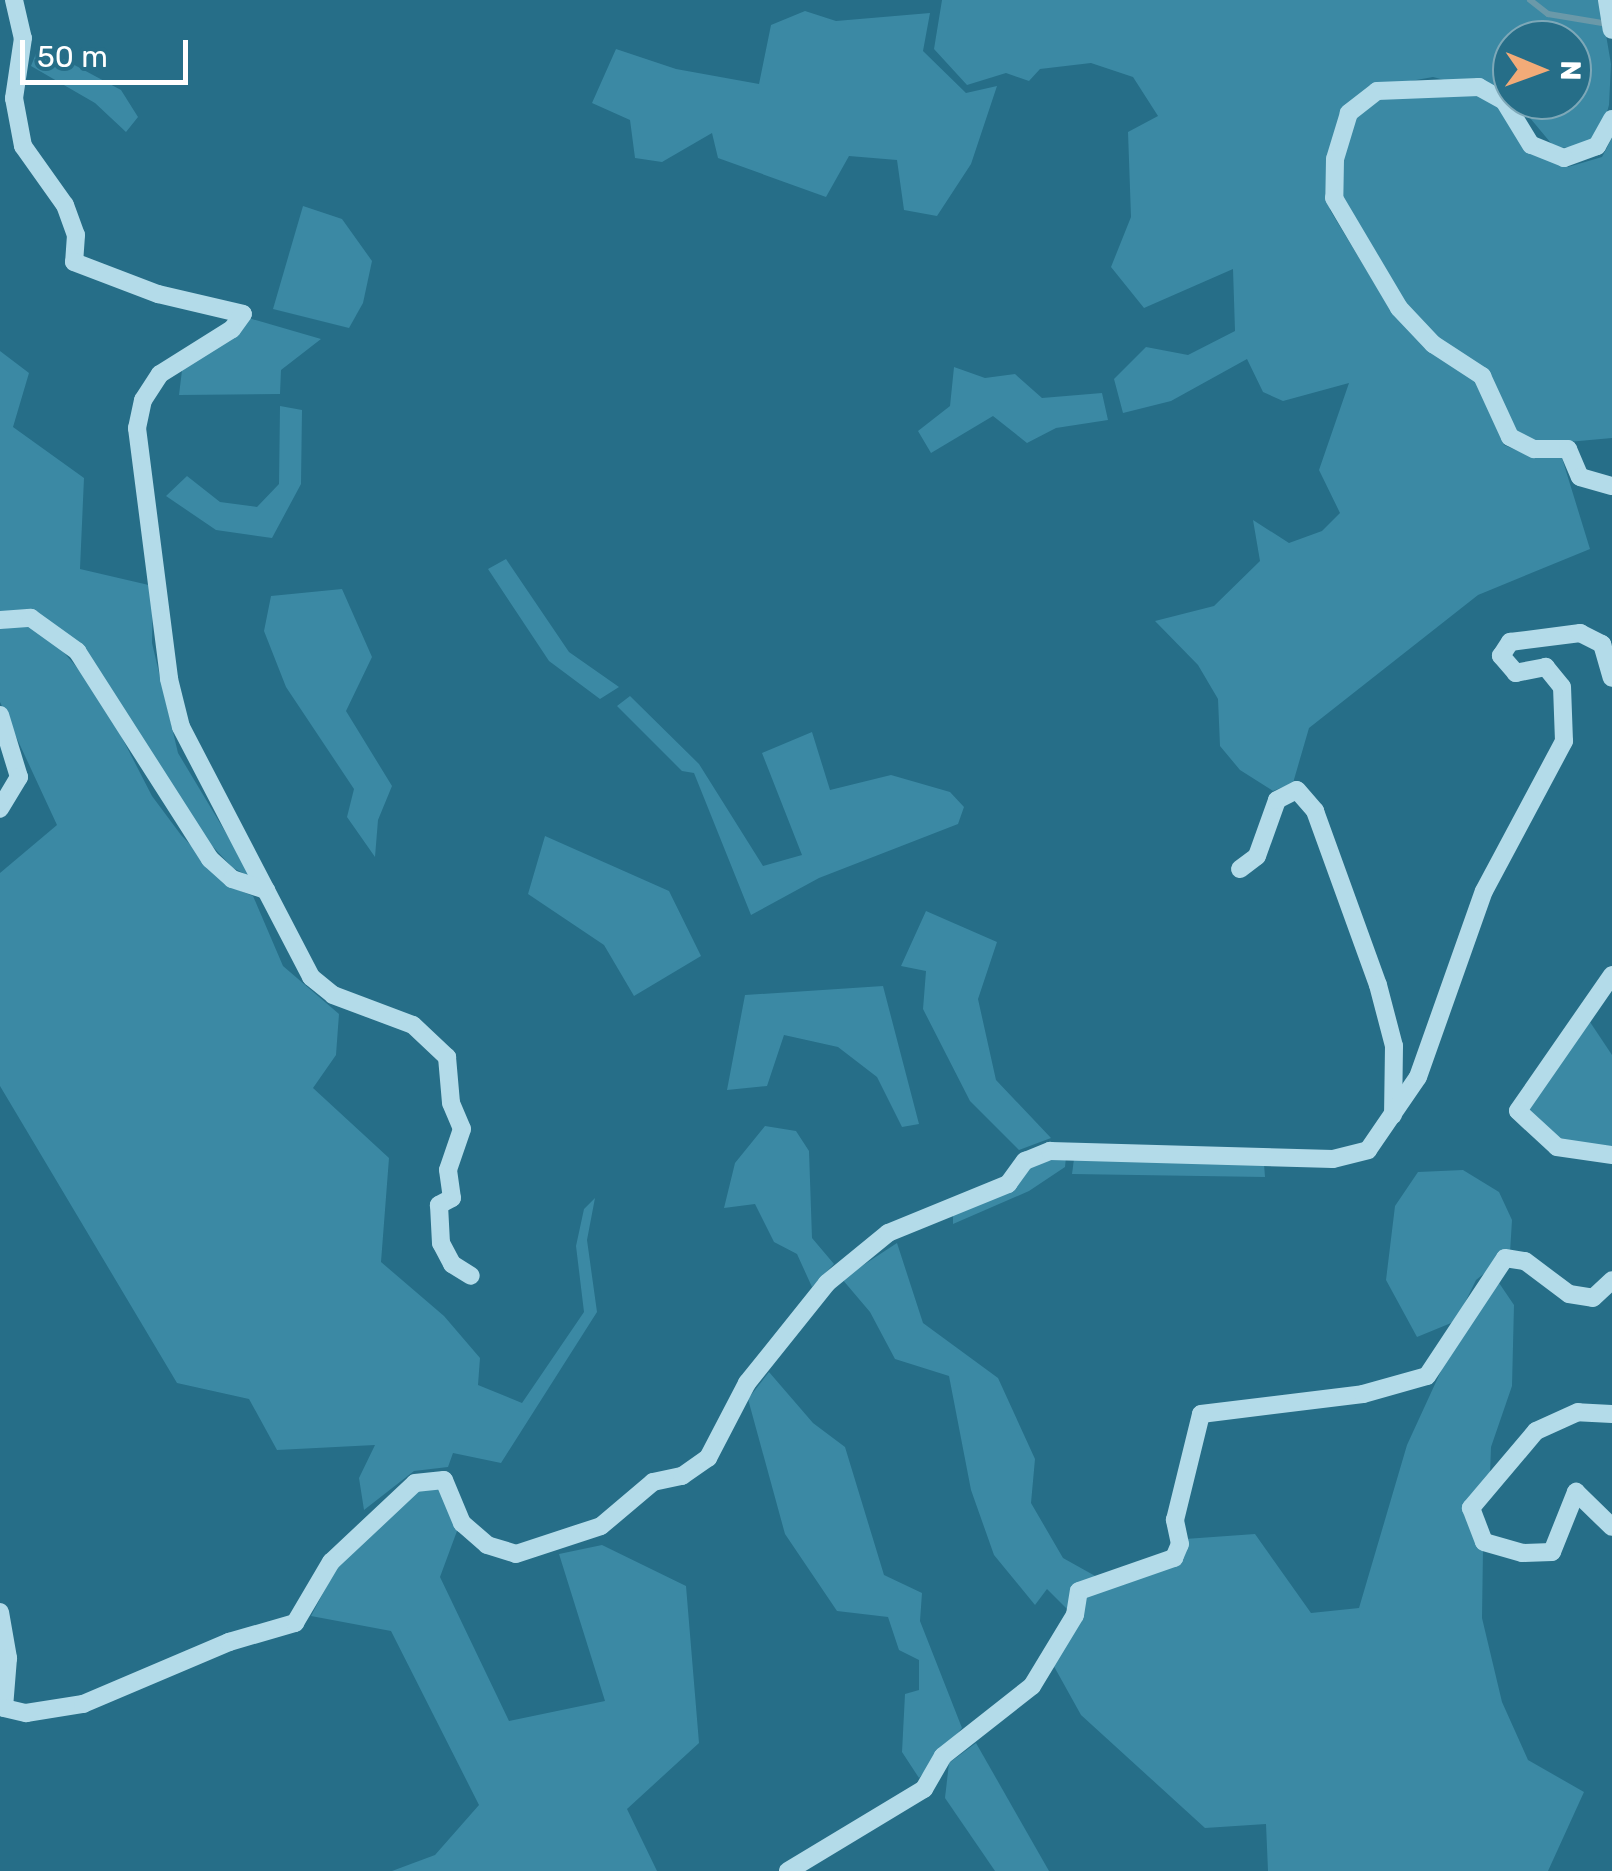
<!DOCTYPE html>
<style>
body{margin:0}
#map{position:relative;width:1612px;height:1871px;overflow:hidden;background:#266e88;font-family:Rubik,sans-serif}
div>[style]{position:absolute}
[style*='--x']{left:calc(var(--x)*1px);top:calc(var(--y)*1px);width:calc(var(--w)*1px);rotate:calc(var(--a)*1deg)}
.green>*{inset:0;background:#3b89a4}
.stream>*{height:6px;margin:-3px;padding:0 3px;transform-origin:3px;border-radius:3px;background:#6a99a9}
.minor>*{height:18px;margin:-9px;padding:0 9px;transform-origin:9px;border-radius:9px;background:#b3dbe9}
span{translate:-50% -50%;white-space:nowrap;text-align:center;line-height:1.15;-webkit-text-stroke:10px #266e88;paint-order:stroke}
.north{position:absolute;left:1492px;top:20px;width:100px;height:100px;box-sizing:border-box;background:#266e88;border:2px solid #7da8b8;border-radius:50%;rotate:91deg;font-size:28px;font-weight:700;line-height:40px;text-align:center;color:#fff}
.north::after{content:'';display:block;margin:auto;width:35px;height:45px;background:#f2ab78;clip-path:polygon(50% 0,100% 100%,50% 72%,0 100%)}
.scale{position:absolute;left:20px;top:40px;width:168px;height:45px;box-sizing:border-box;border:5px solid #fff;border-top:0;padding-left:12px;font-size:30px;line-height:35px;white-space:nowrap;color:#fff;-webkit-text-stroke:8px #266e88;paint-order:stroke}
</style>
<div id="map">
<div class="green">
<i style="clip-path:polygon(942px 0,1600px 0,1611px 64px,1609px 105px,1602px 130px,1580px 147px,1555px 148px,1515px 100px,1572px 100px,1572px 40px,1512px 40px,1512px 98px,1433px 77px,1388px 85px,1359px 98px,1326px 169px,1330px 210px,1376px 286px,1478px 377px,1504px 445px,1535px 458px,1562px 458px,1590px 549px,1478px 595px,1309px 728px,1293px 783px,1273px 791px,1240px 770px,1220px 746px,1218px 699px,1198px 665px,1155px 621px,1214px 606px,1260px 561px,1253px 520px,1289px 543px,1322px 531px,1340px 513px,1319px 470px,1349px 383px,1283px 401px,1263px 392px,1247px 359px,1171px 401px,1123px 413px,1114px 379px,1146px 347px,1188px 355px,1235px 331px,1233px 269px,1144px 308px,1111px 267px,1131px 217px,1128px 132px,1158px 116px,1133px 77px,1091px 63px,1040px 69px,1029px 81px,1006px 73px,967px 85px,934px 49px)"></i>
<i style="clip-path:polygon(805px 11px,836px 21px,930px 13px,923px 51px,966px 93px,997px 86px,971px 164px,937px 216px,904px 210px,897px 160px,849px 156px,826px 197px,718px 158px,712px 133px,662px 162px,635px 158px,630px 120px,592px 103px,616px 49px,676px 69px,759px 84px,771px 25px)"></i>
<i style="clip-path:polygon(39px 46px,121px 90px,138px 117px,126px 132px,95px 103px,31px 66px)"></i>
<i style="clip-path:polygon(1478px 92px,1503px 105px,1532px 154px,1568px 167px,1602px 157px,1612px 138px,1612px 438px,1535px 445px,1515px 435px,1500px 409px,1402px 305px,1339px 194px,1339px 164px,1354px 117px,1378px 96px)"></i>
<i style="clip-path:polygon(303px 206px,342px 219px,372px 261px,363px 303px,349px 328px,273px 309px)"></i>
<i style="clip-path:polygon(245px 317px,321px 339px,281px 370px,280px 394px,179px 395px,183px 362px)"></i>
<i style="clip-path:polygon(0 351px,29px 373px,13px 427px,84px 478px,80px 569px,153px 586px,152px 643px,178px 753px,253px 878px,233px 868px,200px 833px,83px 648px,34px 612px,0 615px)"></i>
<i style="clip-path:polygon(954px 367px,985px 378px,1015px 374px,1042px 398px,1102px 393px,1108px 420px,1056px 428px,1027px 443px,993px 416px,931px 453px,918px 431px,950px 406px)"></i>
<i style="clip-path:polygon(280px 406px,302px 410px,301px 484px,272px 538px,216px 530px,166px 496px,187px 476px,220px 502px,257px 507px,279px 484px)"></i>
<i style="clip-path:polygon(506px 559px,569px 652px,619px 687px,600px 699px,549px 661px,488px 569px)"></i>
<i style="clip-path:polygon(342px 589px,372px 657px,346px 711px,392px 786px,378px 820px,375px 857px,347px 817px,354px 789px,286px 687px,264px 631px,271px 596px)"></i>
<i style="clip-path:polygon(29px 625px,54px 641px,99px 693px,152px 796px,181px 835px,231px 887px,253px 896px,283px 966px,339px 1014px,336px 1055px,313px 1088px,389px 1158px,381px 1262px,444px 1316px,480px 1358px,478px 1385px,522px 1403px,584px 1312px,576px 1246px,584px 1209px,595px 1198px,587px 1240px,597px 1312px,501px 1463px,453px 1453px,448px 1467px,414px 1471px,364px 1510px,359px 1478px,375px 1445px,277px 1450px,249px 1399px,177px 1383px,0 1086px,0 873px,57px 825px,0 702px,0 629px)"></i>
<i style="clip-path:polygon(630px 696px,699px 764px,763px 866px,802px 855px,762px 753px,812px 732px,830px 790px,891px 775px,950px 792px,964px 807px,958px 824px,819px 878px,751px 915px,694px 773px,682px 771px,617px 706px)"></i>
<i style="clip-path:polygon(545px 836px,669px 891px,701px 956px,634px 996px,604px 945px,528px 894px)"></i>
<i style="clip-path:polygon(926px 911px,997px 942px,978px 999px,996px 1080px,1051px 1138px,1019px 1150px,970px 1101px,923px 1009px,926px 971px,901px 966px)"></i>
<i style="clip-path:polygon(883px 986px,919px 1124px,902px 1127px,877px 1077px,838px 1047px,784px 1035px,767px 1086px,727px 1090px,745px 995px)"></i>
<i style="clip-path:polygon(1590px 1022px,1612px 1055px,1612px 1148px,1560px 1141px,1525px 1111px)"></i>
<i style="clip-path:polygon(765px 1126px,796px 1131px,809px 1151px,812px 1238px,834px 1264px,812px 1287px,797px 1254px,774px 1242px,755px 1204px,724px 1208px,735px 1163px)"></i>
<i style="clip-path:polygon(1066px 1157px,1065px 1167px,1029px 1191px,953px 1224px,953px 1213px,1029px 1165px)"></i>
<i style="clip-path:polygon(1074px 1159px,1264px 1164px,1265px 1177px,1072px 1174px)"></i>
<i style="clip-path:polygon(1463px 1170px,1499px 1192px,1512px 1220px,1510px 1253px,1476px 1280px,1456px 1321px,1417px 1337px,1386px 1280px,1395px 1206px,1418px 1172px)"></i>
<i style="clip-path:polygon(897px 1243px,923px 1323px,998px 1378px,1035px 1459px,1031px 1503px,1063px 1558px,1097px 1577px,1071px 1613px,1047px 1589px,1035px 1605px,994px 1555px,971px 1490px,949px 1376px,895px 1359px,870px 1312px,842px 1279px)"></i>
<i style="clip-path:polygon(1495px 1277px,1514px 1305px,1512px 1386px,1491px 1447px,1490px 1475px,1464px 1510px,1483px 1550px,1482px 1618px,1502px 1702px,1528px 1760px,1584px 1792px,1548px 1871px,1268px 1871px,1266px 1824px,1205px 1828px,1081px 1715px,1051px 1661px,1082px 1591px,1153px 1571px,1185px 1539px,1255px 1534px,1311px 1613px,1359px 1608px,1407px 1445px,1452px 1347px)"></i>
<i style="clip-path:polygon(769px 1372px,813px 1423px,845px 1447px,884px 1575px,922px 1593px,920px 1621px,962px 1728px,919px 1778px,902px 1752px,905px 1694px,919px 1690px,919px 1660px,899px 1650px,888px 1617px,837px 1611px,785px 1534px,748px 1399px)"></i>
<i style="clip-path:polygon(440px 1486px,457px 1531px,440px 1577px,509px 1721px,605px 1701px,559px 1554px,602px 1545px,686px 1586px,699px 1743px,627px 1809px,657px 1871px,392px 1871px,435px 1855px,479px 1805px,391px 1631px,311px 1616px,338px 1565px,421px 1488px)"></i>
<i style="clip-path:polygon(976px 1743px,1049px 1871px,995px 1871px,945px 1798px,949px 1763px)"></i>
</div>
<div class="stream">
<i style="--x:1530;--y:0;--w:23;--a:38"></i>
<i style="--x:1548;--y:14;--w:61;--a:9.5"></i>
</div>
<div class="minor">
<i style="--x:14;--y:0;--w:39;--a:77"></i>
<i style="--x:23;--y:38;--w:61;--a:98.5"></i>
<i style="--x:14;--y:98;--w:49;--a:79.4"></i>
<i style="--x:23;--y:146;--w:72;--a:54.6"></i>
<i style="--x:65;--y:205;--w:32;--a:70"></i>
<i style="--x:76;--y:235;--w:27;--a:94"></i>
<i style="--x:74;--y:262;--w:90;--a:20.9"></i>
<i style="--x:158;--y:294;--w:87;--a:13.2"></i>
<i style="--x:243;--y:314;--w:19;--a:126"></i>
<i style="--x:232;--y:329;--w:85;--a:148"></i>
<i style="--x:160;--y:374;--w:31;--a:123"></i>
<i style="--x:143;--y:400;--w:29;--a:102"></i>
<i style="--x:137;--y:428;--w:253;--a:82.7"></i>
<i style="--x:169;--y:679;--w:49;--a:76"></i>
<i style="--x:181;--y:727;--w:282;--a:62.5"></i>
<i style="--x:311;--y:977;--w:28;--a:39"></i>
<i style="--x:333;--y:995;--w:85;--a:20.6"></i>
<i style="--x:413;--y:1025;--w:47;--a:43.3"></i>
<i style="--x:447;--y:1057;--w:46;--a:85"></i>
<i style="--x:451;--y:1103;--w:28;--a:67"></i>
<i style="--x:462;--y:1129;--w:43;--a:108.9"></i>
<i style="--x:448;--y:1170;--w:28;--a:82"></i>
<i style="--x:452;--y:1198;--w:15;--a:152"></i>
<i style="--x:439;--y:1205;--w:38;--a:87"></i>
<i style="--x:441;--y:1243;--w:24;--a:62"></i>
<i style="--x:452;--y:1264;--w:22;--a:32"></i>
<i style="--x:1607;--y:0;--w:30;--a:81"></i>
<i style="--x:1612;--y:119;--w:31;--a:119"></i>
<i style="--x:1597;--y:146;--w:35;--a:160"></i>
<i style="--x:1564;--y:158;--w:35;--a:-158"></i>
<i style="--x:1531;--y:145;--w:52;--a:-121.5"></i>
<i style="--x:1504;--y:101;--w:29;--a:-151"></i>
<i style="--x:1479;--y:87;--w:102;--a:177.8"></i>
<i style="--x:1377;--y:91;--w:36;--a:142"></i>
<i style="--x:1349;--y:113;--w:48;--a:106.9"></i>
<i style="--x:1335;--y:159;--w:39;--a:91"></i>
<i style="--x:1334;--y:198;--w:128;--a:59.4"></i>
<i style="--x:1399;--y:308;--w:50;--a:46.6"></i>
<i style="--x:1433;--y:344;--w:59;--a:33.1"></i>
<i style="--x:1482;--y:376;--w:67;--a:65.3"></i>
<i style="--x:1510;--y:437;--w:27;--a:27"></i>
<i style="--x:1534;--y:449;--w:34;--a:0"></i>
<i style="--x:1568;--y:449;--w:30;--a:67"></i>
<i style="--x:1580;--y:477;--w:33;--a:16"></i>
<i style="--x:0;--y:620;--w:31;--a:-4"></i>
<i style="--x:31;--y:618;--w:57;--a:35.7"></i>
<i style="--x:77;--y:651;--w:247;--a:57.4"></i>
<i style="--x:210;--y:859;--w:30;--a:42"></i>
<i style="--x:232;--y:879;--w:36;--a:18"></i>
<i style="--x:0;--y:715;--w:65;--a:73"></i>
<i style="--x:19;--y:777;--w:37;--a:121"></i>
<i style="--x:1240;--y:869;--w:21;--a:-37"></i>
<i style="--x:1257;--y:856;--w:59;--a:-70.3"></i>
<i style="--x:1277;--y:800;--w:22;--a:-27"></i>
<i style="--x:1297;--y:790;--w:28;--a:49"></i>
<i style="--x:1315;--y:811;--w:185;--a:70.1"></i>
<i style="--x:1378;--y:985;--w:63;--a:75.3"></i>
<i style="--x:1394;--y:1046;--w:69;--a:90.8"></i>
<i style="--x:1612;--y:975;--w:165;--a:124.7"></i>
<i style="--x:1518;--y:1111;--w:53;--a:42.7"></i>
<i style="--x:1557;--y:1147;--w:56;--a:8.3"></i>
<i style="--x:1612;--y:1414;--w:34;--a:-177"></i>
<i style="--x:1578;--y:1412;--w:46;--a:155.7"></i>
<i style="--x:1536;--y:1431;--w:101;--a:130.2"></i>
<i style="--x:1471;--y:1508;--w:36;--a:69"></i>
<i style="--x:1484;--y:1542;--w:40;--a:16"></i>
<i style="--x:1522;--y:1553;--w:30;--a:-2"></i>
<i style="--x:1552;--y:1552;--w:65;--a:-68.2"></i>
<i style="--x:1576;--y:1492;--w:50;--a:44.2"></i>
<i style="--x:0;--y:1612;--w:47;--a:80.1"></i>
<i style="--x:8;--y:1658;--w:50;--a:94.6"></i>
<i style="--x:4;--y:1708;--w:23;--a:13"></i>
<i style="--x:26;--y:1713;--w:58;--a:-9"></i>
<i style="--x:83;--y:1704;--w:159;--a:-23"></i>
<i style="--x:229;--y:1642;--w:69;--a:-16.1"></i>
<i style="--x:295;--y:1623;--w:71;--a:-59.5"></i>
<i style="--x:331;--y:1562;--w:115;--a:-43.2"></i>
<i style="--x:415;--y:1483;--w:29;--a:-6"></i>
<i style="--x:444;--y:1480;--w:47;--a:67.3"></i>
<i style="--x:462;--y:1523;--w:33;--a:41"></i>
<i style="--x:487;--y:1545;--w:30;--a:17"></i>
<i style="--x:516;--y:1554;--w:89;--a:-18.2"></i>
<i style="--x:601;--y:1526;--w:68;--a:-40.2"></i>
<i style="--x:653;--y:1482;--w:30;--a:-12"></i>
<i style="--x:682;--y:1476;--w:32;--a:-35"></i>
<i style="--x:708;--y:1458;--w:85;--a:-62.5"></i>
<i style="--x:747;--y:1383;--w:128;--a:-51.3"></i>
<i style="--x:827;--y:1283;--w:79;--a:-39.3"></i>
<i style="--x:888;--y:1233;--w:130;--a:-22.2"></i>
<i style="--x:1008;--y:1184;--w:29;--a:-54"></i>
<i style="--x:1025;--y:1161;--w:27;--a:-22"></i>
<i style="--x:1050;--y:1151;--w:283;--a:1.6"></i>
<i style="--x:1333;--y:1159;--w:36;--a:-14"></i>
<i style="--x:1368;--y:1150;--w:88;--a:-55.6"></i>
<i style="--x:1418;--y:1077;--w:197;--a:-70.5"></i>
<i style="--x:1484;--y:891;--w:170;--a:-61.9"></i>
<i style="--x:1564;--y:741;--w:54;--a:-92.1"></i>
<i style="--x:1562;--y:687;--w:26;--a:-129"></i>
<i style="--x:1546;--y:667;--w:31;--a:169"></i>
<i style="--x:1516;--y:673;--w:23;--a:-131"></i>
<i style="--x:1501;--y:656;--w:17;--a:-57"></i>
<i style="--x:1510;--y:642;--w:71;--a:-7.3"></i>
<i style="--x:1580;--y:633;--w:25;--a:27"></i>
<i style="--x:1602;--y:644;--w:35;--a:74"></i>
<i style="--x:788;--y:1871;--w:159;--a:-31.1"></i>
<i style="--x:924;--y:1789;--w:38;--a:-60"></i>
<i style="--x:943;--y:1756;--w:113;--a:-38.2"></i>
<i style="--x:1032;--y:1686;--w:83;--a:-58.8"></i>
<i style="--x:1075;--y:1615;--w:24;--a:-81"></i>
<i style="--x:1079;--y:1591;--w:101;--a:-19.2"></i>
<i style="--x:1174;--y:1558;--w:15;--a:-67"></i>
<i style="--x:1180;--y:1544;--w:25;--a:-102"></i>
<i style="--x:1175;--y:1520;--w:109;--a:-76.2"></i>
<i style="--x:1201;--y:1414;--w:163;--a:-7"></i>
<i style="--x:1363;--y:1394;--w:66;--a:-15.7"></i>
<i style="--x:1427;--y:1376;--w:141;--a:-56.5"></i>
<i style="--x:1505;--y:1258;--w:20;--a:9"></i>
<i style="--x:1525;--y:1261;--w:55;--a:36.9"></i>
<i style="--x:1569;--y:1294;--w:24;--a:9"></i>
<i style="--x:1593;--y:1298;--w:26;--a:-43"></i>
</div>
<div class="north">N</div>
<div class="scale">50 m</div>
</div>
